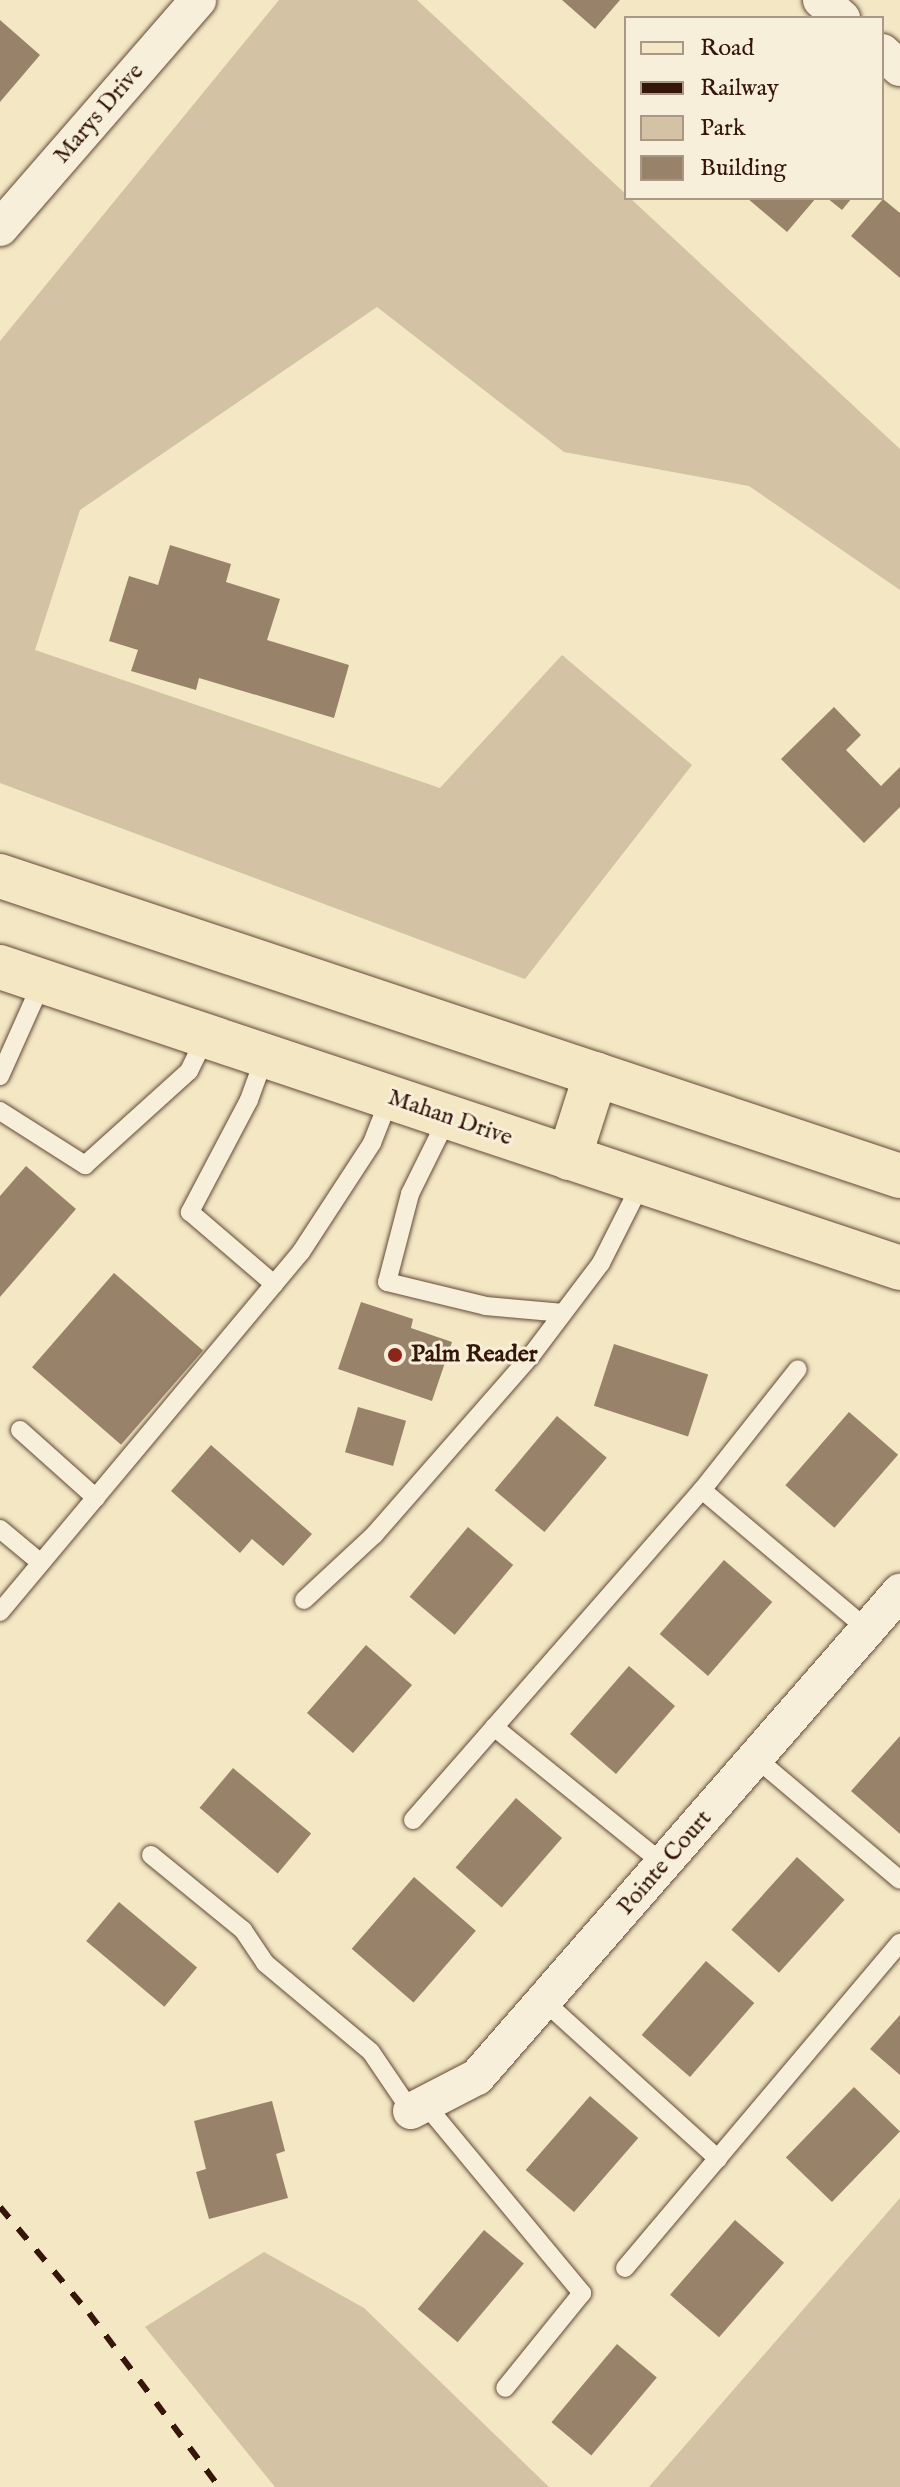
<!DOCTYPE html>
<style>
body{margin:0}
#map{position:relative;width:900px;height:2487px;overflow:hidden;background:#f3e7c4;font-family:"IM FELL English",serif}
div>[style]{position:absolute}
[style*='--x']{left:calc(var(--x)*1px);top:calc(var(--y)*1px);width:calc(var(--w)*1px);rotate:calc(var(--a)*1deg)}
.green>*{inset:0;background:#d3c3a4}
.building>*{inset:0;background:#98836a;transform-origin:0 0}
.roads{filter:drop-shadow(0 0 2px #644a37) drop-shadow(0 0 2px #644a37)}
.service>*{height:18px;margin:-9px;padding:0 9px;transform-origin:9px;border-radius:9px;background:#f7efd9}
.minor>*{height:36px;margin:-18px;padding:0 18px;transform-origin:18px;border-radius:18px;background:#f7efd9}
.primary>*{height:44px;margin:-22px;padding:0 22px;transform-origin:22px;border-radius:22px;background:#f3e7c4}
.rail>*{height:6px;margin-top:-3px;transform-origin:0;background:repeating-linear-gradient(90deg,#351608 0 14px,transparent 0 28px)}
.dots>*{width:22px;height:22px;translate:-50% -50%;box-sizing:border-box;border:4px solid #f7efd9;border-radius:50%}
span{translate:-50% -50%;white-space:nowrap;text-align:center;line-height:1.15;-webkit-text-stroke:6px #f7efd9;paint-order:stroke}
.street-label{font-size:24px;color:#351608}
.poi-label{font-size:24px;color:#351608;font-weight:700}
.left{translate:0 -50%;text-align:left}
.legend{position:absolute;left:624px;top:16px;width:260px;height:184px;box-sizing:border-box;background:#f7efd9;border:2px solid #a99885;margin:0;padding:10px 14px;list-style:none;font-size:24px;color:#351608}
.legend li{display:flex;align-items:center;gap:16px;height:40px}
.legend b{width:40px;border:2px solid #a99885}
</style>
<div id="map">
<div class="green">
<i style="clip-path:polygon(279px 0,417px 0,900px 449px,900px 590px,749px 486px,564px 452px,377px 307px,80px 510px,35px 650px,440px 788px,562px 655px,692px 765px,525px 979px,0 783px,0 341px)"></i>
<i style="clip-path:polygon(900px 2198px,900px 2487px,649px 2487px)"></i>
<i style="clip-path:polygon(264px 2252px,364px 2308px,549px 2487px,275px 2487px,145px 2327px)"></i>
</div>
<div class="building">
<i style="clip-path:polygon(562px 0,620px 0,595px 29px)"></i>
<i style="clip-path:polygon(0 20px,40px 55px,0 102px)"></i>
<i style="clip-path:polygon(747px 198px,816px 198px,787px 232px)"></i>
<i style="clip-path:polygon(827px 198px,852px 198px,842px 210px)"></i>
<i style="clip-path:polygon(883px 199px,900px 213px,900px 278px,851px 236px)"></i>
<i style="clip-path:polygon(170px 545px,231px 564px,226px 582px,280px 599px,267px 640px,349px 665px,334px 718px,199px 678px,196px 690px,131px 671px,138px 650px,109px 641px,129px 576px,158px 585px)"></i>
<i style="clip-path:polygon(834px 707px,861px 735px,846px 750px,881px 786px,900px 767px,900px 807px,864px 843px,781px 759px)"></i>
<i style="clip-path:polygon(26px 1166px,76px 1209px,0 1297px,0 1196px)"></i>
<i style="left:114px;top:1273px;width:118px;height:125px;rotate:41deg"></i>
<i style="clip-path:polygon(361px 1302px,413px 1319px,411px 1328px,452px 1342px,432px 1401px,338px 1369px)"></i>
<i style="left:614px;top:1344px;width:99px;height:65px;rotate:18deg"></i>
<i style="left:358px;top:1407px;width:50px;height:47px;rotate:16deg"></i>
<i style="left:849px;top:1412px;width:65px;height:97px;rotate:41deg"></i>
<i style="left:557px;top:1416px;width:65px;height:97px;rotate:40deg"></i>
<i style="clip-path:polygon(211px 1445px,312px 1534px,283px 1566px,252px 1539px,240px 1553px,171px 1491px)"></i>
<i style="left:468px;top:1527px;width:59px;height:91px;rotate:40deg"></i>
<i style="left:724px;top:1560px;width:64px;height:98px;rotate:41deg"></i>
<i style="left:366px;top:1645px;width:61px;height:90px;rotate:41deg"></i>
<i style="left:629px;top:1666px;width:61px;height:90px;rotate:41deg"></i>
<i style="clip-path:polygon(900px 1736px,900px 1834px,851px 1791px)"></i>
<i style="left:233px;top:1768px;width:102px;height:52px;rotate:40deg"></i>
<i style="left:516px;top:1798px;width:61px;height:92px;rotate:41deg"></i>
<i style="left:797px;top:1857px;width:64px;height:98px;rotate:42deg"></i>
<i style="left:414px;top:1877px;width:82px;height:95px;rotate:41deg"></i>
<i style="left:119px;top:1902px;width:102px;height:51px;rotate:40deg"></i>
<i style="left:706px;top:1961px;width:64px;height:98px;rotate:41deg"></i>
<i style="clip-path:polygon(900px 2015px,900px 2075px,870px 2049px)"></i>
<i style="left:854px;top:2087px;width:64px;height:98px;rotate:44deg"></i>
<i style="left:590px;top:2096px;width:64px;height:98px;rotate:41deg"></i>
<i style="clip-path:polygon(272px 2101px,285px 2151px,276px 2154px,288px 2198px,209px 2219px,196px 2172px,206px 2169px,194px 2121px)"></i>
<i style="left:735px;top:2220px;width:65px;height:99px;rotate:41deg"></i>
<i style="left:484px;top:2230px;width:52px;height:103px;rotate:40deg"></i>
<i style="left:617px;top:2344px;width:52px;height:102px;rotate:40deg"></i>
</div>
<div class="roads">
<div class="service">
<i style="--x:265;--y:1056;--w:47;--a:110"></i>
<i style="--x:249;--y:1100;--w:127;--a:117.8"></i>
<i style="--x:190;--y:1212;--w:111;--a:40.6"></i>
<i style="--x:0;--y:1076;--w:103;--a:-65.9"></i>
<i style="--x:0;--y:1111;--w:101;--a:32.4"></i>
<i style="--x:85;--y:1165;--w:140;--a:-42.1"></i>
<i style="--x:189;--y:1071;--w:39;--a:-64"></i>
<i style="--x:448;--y:1117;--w:86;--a:116.3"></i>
<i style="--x:410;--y:1194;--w:91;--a:104.6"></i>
<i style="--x:387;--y:1282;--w:102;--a:13.6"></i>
<i style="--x:486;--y:1306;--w:77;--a:5.2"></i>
<i style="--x:20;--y:1430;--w:102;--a:41.8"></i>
<i style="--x:702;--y:1490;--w:217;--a:40.1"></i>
<i style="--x:0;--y:1529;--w:53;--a:39.7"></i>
<i style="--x:304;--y:1600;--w:96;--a:-42.9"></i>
<i style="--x:374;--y:1535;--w:237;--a:-48.8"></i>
<i style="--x:530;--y:1357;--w:118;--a:-52.9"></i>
<i style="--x:601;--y:1263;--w:91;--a:-63.2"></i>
<i style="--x:0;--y:1612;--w:469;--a:-50.1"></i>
<i style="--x:301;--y:1252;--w:130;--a:-56.9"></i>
<i style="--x:372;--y:1143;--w:49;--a:-68.6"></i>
<i style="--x:494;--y:1727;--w:218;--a:38.9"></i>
<i style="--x:757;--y:1759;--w:187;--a:40.2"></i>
<i style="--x:413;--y:1820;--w:439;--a:-48.8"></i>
<i style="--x:702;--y:1490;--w:154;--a:-51.6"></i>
<i style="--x:151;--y:1855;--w:119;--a:39.2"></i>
<i style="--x:243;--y:1930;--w:40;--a:56"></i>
<i style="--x:265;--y:1963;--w:138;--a:40"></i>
<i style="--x:371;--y:2052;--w:71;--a:55.9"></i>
<i style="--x:544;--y:2001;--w:235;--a:42.2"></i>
<i style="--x:425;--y:2104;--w:246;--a:50.3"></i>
<i style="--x:582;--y:2293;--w:122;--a:129"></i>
<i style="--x:625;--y:2268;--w:426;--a:-49.8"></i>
</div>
<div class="minor">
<i style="--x:821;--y:0;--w:28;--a:41"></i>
<i style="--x:882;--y:52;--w:24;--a:42"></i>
<i style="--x:0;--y:228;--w:302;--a:-49"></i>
<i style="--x:411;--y:2111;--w:74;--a:-27.3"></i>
<i style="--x:477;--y:2077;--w:644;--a:-48.91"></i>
</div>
<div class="primary">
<i style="--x:0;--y:876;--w:949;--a:18.43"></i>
<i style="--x:0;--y:967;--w:949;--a:18.49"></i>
<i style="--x:569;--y:1158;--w:88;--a:-72.2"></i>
</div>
</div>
<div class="rail">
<i style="--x:0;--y:2207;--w:138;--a:50"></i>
<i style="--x:89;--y:2313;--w:217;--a:53.2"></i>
</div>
<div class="dots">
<i style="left:395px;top:1355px;background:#8f2418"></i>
</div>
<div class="street-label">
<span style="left:99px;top:114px;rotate:-49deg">Marys Drive</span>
<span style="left:450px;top:1118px;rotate:19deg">Mahan Drive</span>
<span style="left:665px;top:1863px;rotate:-49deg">Pointe Court</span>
</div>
<div class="poi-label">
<span class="left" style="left:411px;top:1355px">Palm Reader</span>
</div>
<ul class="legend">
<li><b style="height:10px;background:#f3e7c4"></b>Road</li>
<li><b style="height:10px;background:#351608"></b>Railway</li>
<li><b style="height:22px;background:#d3c3a4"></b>Park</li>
<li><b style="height:22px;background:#98836a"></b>Building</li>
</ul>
</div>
